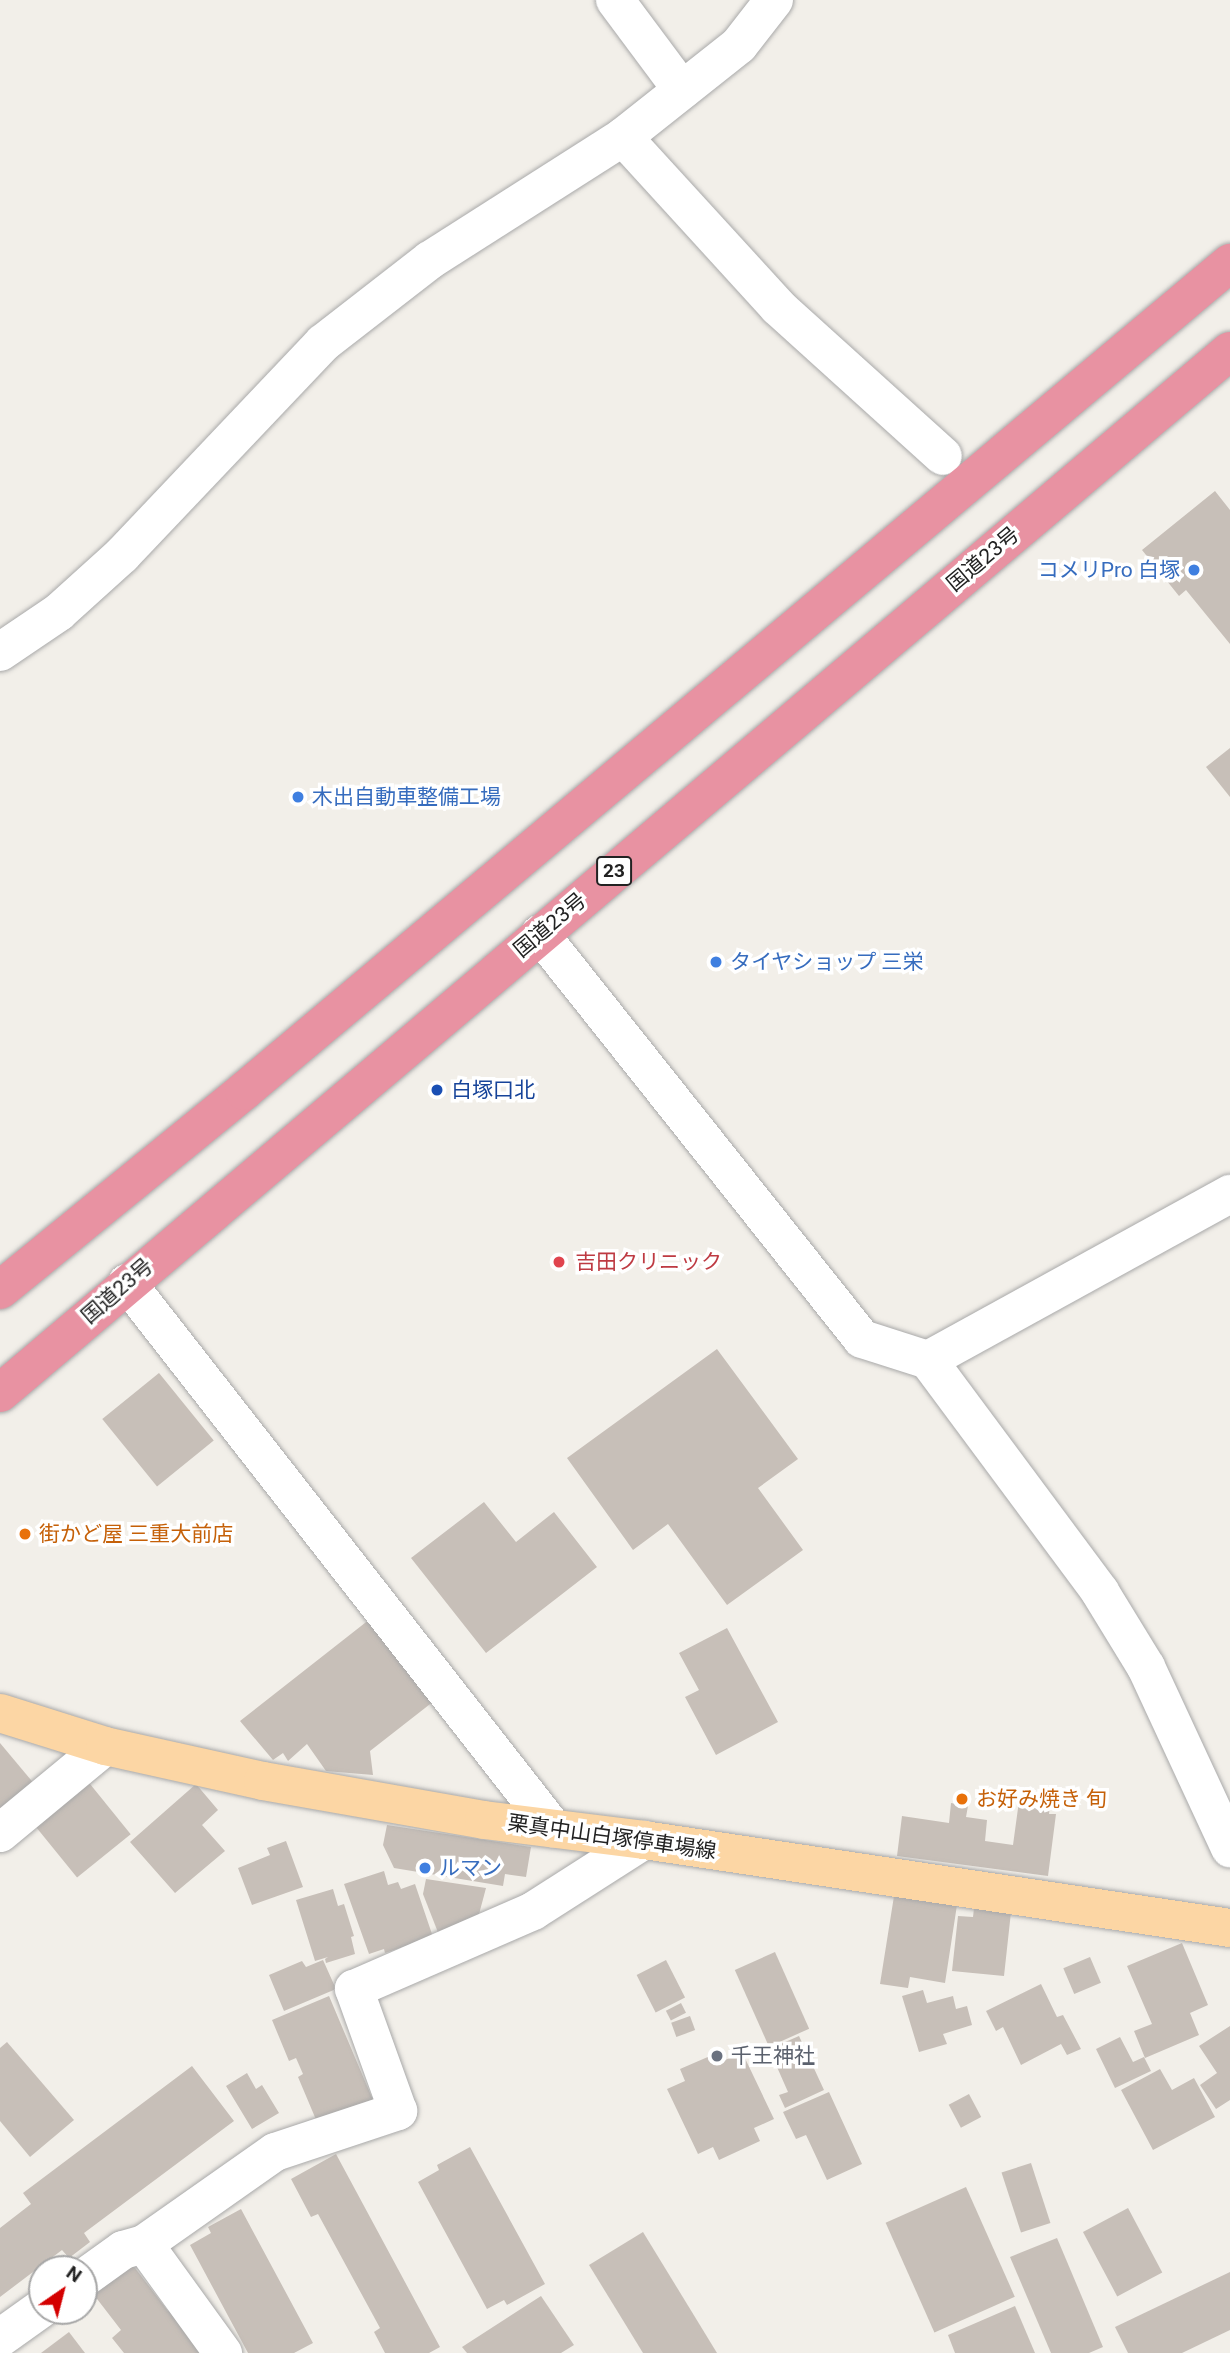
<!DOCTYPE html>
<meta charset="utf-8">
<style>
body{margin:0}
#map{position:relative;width:1230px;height:2353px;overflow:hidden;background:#f2efe9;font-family:Roboto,"Noto Sans JP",sans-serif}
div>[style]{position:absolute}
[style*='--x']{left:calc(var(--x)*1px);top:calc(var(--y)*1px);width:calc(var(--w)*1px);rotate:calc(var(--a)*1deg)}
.building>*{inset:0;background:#c7bfb8;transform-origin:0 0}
.roads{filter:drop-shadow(0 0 2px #a9a9a9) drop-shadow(0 0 2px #a9a9a9)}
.minor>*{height:38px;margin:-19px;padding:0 19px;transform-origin:19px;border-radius:19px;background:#fff}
.major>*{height:38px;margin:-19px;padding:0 19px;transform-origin:19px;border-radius:19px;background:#fcd6a4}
.highway>*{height:38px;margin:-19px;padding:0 19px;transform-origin:19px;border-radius:19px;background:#e892a2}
.dots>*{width:19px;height:19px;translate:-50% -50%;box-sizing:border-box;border:4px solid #fff;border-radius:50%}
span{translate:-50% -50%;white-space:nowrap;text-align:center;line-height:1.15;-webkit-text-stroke:7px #fff;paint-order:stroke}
.shield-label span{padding:2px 5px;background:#fff;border:2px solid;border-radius:5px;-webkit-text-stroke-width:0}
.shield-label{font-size:19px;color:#222;font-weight:700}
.street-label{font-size:21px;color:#222}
.shop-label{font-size:21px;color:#366cbe}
.right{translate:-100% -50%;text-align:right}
.left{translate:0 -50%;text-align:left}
.transit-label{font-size:21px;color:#164399}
.health-label{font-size:21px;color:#be3a42}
.food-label{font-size:21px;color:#c56008}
.worship-label{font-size:21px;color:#5b616d}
.north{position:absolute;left:28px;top:2255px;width:70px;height:70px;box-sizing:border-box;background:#fff;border:2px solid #a7a7a7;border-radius:50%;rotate:35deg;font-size:19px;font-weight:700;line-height:28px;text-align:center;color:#222}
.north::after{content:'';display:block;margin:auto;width:24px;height:32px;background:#d40000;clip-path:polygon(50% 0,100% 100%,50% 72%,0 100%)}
</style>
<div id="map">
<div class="building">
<i style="clip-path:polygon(1215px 491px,1230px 510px,1230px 644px,1186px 590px,1179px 596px,1142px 550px)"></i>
<i style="clip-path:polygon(1230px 748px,1230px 797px,1206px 767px)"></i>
<i style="clip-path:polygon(717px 1349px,798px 1459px,758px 1488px,803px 1550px,727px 1605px,668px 1524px,633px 1550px,567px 1458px)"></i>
<i style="left:159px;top:1373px;width:87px;height:73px;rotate:51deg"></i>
<i style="clip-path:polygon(484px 1502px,516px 1542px,554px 1512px,597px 1567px,486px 1653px,411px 1558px)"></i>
<i style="clip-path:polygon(370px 1619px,434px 1701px,370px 1751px,373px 1775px,326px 1771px,307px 1744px,288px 1761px,283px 1753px,273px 1760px,240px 1721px)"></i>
<i style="clip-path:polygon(727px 1628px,778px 1722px,716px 1755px,685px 1697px,699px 1690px,679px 1653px)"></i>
<i style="clip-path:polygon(0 1743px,36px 1786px,0 1815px)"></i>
<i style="left:86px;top:1779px;width:71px;height:69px;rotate:51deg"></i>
<i style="clip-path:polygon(196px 1784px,218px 1810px,202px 1825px,225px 1851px,175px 1893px,130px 1842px)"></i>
<i style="clip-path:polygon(1019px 1801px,1050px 1805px,1049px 1814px,1056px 1814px,1048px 1876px,897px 1856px,902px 1816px,949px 1823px,951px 1803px,968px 1806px,966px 1817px,987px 1820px,985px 1841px,1013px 1845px)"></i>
<i style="clip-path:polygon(387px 1825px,531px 1847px,526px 1877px,505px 1874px,503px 1886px,394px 1868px,383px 1845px)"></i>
<i style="clip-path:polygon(286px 1841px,303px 1887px,252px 1905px,238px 1868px,270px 1855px,267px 1848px)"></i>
<i style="clip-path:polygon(384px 1871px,388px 1885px,398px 1882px,401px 1889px,415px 1884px,433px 1937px,385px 1953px,384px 1949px,369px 1954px,344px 1884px)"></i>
<i style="clip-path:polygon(426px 1879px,486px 1888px,478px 1918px,439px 1935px,423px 1894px)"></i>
<i style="clip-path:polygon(333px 1889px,338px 1906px,344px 1904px,354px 1936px,351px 1937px,355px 1954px,326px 1963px,325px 1959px,328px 1957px,315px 1961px,296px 1900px)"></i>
<i style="clip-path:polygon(894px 1896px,957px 1905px,945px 1983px,910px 1977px,908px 1988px,880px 1984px)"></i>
<i style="clip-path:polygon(974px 1908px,1011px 1912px,1004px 1976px,952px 1971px,958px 1916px,973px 1917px)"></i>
<i style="clip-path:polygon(1182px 1943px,1208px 2005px,1190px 2013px,1199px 2035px,1145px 2058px,1134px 2031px,1152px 2024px,1127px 1966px)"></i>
<i style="left:775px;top:1952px;width:84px;height:44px;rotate:66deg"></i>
<i style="left:1090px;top:1957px;width:28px;height:29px;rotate:67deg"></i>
<i style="clip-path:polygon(323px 1960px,336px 1989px,284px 2011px,269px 1975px,302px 1961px,306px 1967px)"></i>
<i style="left:666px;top:1960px;width:42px;height:33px;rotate:63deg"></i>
<i style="clip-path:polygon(1041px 1984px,1057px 2017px,1063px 2015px,1081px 2049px,1067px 2055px,1061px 2044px,1021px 2065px,1003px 2027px,996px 2031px,986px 2011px)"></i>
<i style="clip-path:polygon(923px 1990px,927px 2003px,953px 1996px,956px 2009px,967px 2006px,972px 2025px,943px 2034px,947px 2044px,919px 2052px,902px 1996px)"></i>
<i style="clip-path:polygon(329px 1996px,373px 2100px,317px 2122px,298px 2077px,303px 2074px,296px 2058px,289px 2061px,272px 2020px)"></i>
<i style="left:681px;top:2003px;width:11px;height:17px;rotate:63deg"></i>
<i style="left:690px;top:2016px;width:15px;height:20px;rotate:70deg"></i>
<i style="clip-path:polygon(1230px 2026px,1230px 2100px,1216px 2109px,1200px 2085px,1217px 2073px,1199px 2046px)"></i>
<i style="clip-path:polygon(799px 2036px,824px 2090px,785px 2108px,779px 2095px,788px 2092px,769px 2049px)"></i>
<i style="clip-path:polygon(1120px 2037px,1133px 2062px,1144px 2057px,1151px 2071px,1115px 2088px,1096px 2049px)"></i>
<i style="clip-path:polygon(7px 2042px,74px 2120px,30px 2157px,0 2121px,0 2048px)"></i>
<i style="clip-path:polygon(742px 2052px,774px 2119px,754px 2128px,760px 2141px,719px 2160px,713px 2147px,698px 2154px,667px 2089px,685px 2081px,680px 2069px,717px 2053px,721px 2062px)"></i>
<i style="clip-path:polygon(192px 2066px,234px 2121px,84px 2233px,90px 2242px,69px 2258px,62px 2250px,0 2297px,0 2228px,31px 2204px,23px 2193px)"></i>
<i style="clip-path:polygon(1160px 2069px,1172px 2090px,1194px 2078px,1215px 2117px,1153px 2150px,1121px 2090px)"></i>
<i style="clip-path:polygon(247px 2073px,256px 2089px,262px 2085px,279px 2113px,252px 2129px,226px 2086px)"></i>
<i style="clip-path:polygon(829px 2092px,862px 2164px,827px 2180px,806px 2135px,796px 2139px,783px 2112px)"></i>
<i style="left:969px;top:2094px;width:26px;height:23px;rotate:62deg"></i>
<i style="clip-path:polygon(470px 2147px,545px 2284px,507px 2305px,504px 2300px,487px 2309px,418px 2182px,439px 2170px,437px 2165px)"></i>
<i style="clip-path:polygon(336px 2154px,440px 2347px,429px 2353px,385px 2353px,374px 2332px,380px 2328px,318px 2214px,311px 2217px,291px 2179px)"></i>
<i style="left:1031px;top:2163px;width:63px;height:31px;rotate:72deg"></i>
<i style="left:966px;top:2187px;width:120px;height:88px;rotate:66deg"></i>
<i style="left:1128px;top:2208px;width:73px;height:51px;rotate:62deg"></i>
<i style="clip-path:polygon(241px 2209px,313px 2343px,294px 2353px,248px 2353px,190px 2245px,211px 2233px,208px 2227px)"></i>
<i style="clip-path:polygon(643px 2232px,717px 2353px,643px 2353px,589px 2265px)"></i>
<i style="clip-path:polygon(1057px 2238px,1103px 2347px,1089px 2353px,1051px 2353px,1010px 2257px)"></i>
<i style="clip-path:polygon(132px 2264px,168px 2311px,173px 2307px,202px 2351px,199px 2353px,124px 2353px,112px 2338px,121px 2330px,94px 2295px)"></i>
<i style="clip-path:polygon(1230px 2272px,1230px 2330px,1182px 2353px,1128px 2353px,1115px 2327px)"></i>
<i style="clip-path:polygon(541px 2296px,574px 2345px,561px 2353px,467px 2353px,462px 2347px)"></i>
<i style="clip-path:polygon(1015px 2306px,1035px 2353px,955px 2353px,948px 2335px)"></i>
<i style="clip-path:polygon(69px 2332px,85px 2353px,41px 2353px)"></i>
</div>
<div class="roads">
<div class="minor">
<i style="--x:615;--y:0;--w:112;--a:53.3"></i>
<i style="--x:623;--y:137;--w:230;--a:47.6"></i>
<i style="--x:778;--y:307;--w:222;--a:42.1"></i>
<i style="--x:0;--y:652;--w:71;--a:-34.1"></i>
<i style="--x:59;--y:612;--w:85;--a:-42.1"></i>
<i style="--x:122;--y:555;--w:292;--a:-46.5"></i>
<i style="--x:323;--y:343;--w:135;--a:-37.8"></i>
<i style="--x:430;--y:260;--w:229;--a:-32.5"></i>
<i style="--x:623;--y:137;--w:148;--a:-38.4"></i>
<i style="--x:739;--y:45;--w:57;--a:-52.1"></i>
<i style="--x:540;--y:934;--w:517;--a:51.51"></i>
<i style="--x:862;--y:1339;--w:69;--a:17.7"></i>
<i style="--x:928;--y:1360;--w:289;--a:53.4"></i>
<i style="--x:1100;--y:1592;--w:88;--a:58.5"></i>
<i style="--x:1146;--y:1667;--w:200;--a:65.1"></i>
<i style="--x:127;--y:1283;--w:692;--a:51.99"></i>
<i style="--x:928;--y:1360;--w:345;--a:-28.8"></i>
<i style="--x:0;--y:1833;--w:136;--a:-39.6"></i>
<i style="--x:144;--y:2244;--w:135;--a:54.1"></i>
<i style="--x:84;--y:2278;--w:48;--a:-35.7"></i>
<i style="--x:123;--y:2250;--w:22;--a:-16"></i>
<i style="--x:144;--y:2244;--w:160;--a:-35.1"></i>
<i style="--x:275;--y:2152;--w:130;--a:-18.4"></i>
<i style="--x:398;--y:2111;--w:130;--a:-109.8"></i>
<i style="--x:354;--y:1989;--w:195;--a:-23.5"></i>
<i style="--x:533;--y:1911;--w:132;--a:-32.6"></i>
<i style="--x:0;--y:2338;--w:52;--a:-35.5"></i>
</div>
<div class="major">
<i style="--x:0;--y:1713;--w:110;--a:17.4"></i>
<i style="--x:105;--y:1746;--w:162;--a:12.5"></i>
<i style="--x:263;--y:1781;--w:224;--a:10"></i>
<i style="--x:484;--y:1820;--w:161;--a:7.1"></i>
<i style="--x:644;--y:1840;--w:593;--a:8.54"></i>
</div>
<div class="highway">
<i style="--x:0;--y:1290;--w:315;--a:-39.2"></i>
<i style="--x:244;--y:1091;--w:1288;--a:-40.02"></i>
<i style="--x:0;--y:1393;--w:1612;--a:-40.27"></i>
</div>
</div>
<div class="dots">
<i style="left:1194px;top:570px;background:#3f7fe0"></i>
<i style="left:298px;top:797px;background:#3f7fe0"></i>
<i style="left:716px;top:962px;background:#3f7fe0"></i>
<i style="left:437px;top:1090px;background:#1a4fb4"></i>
<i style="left:559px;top:1262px;background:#e0444e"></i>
<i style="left:25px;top:1534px;background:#e8710a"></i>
<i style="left:962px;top:1799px;background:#e8710a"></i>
<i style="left:425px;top:1868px;background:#3f7fe0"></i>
<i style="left:717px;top:2056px;background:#6b7280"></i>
</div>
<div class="shield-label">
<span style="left:614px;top:871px">23</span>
</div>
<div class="street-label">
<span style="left:983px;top:559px;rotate:-40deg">国道23号</span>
<span style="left:550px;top:925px;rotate:-40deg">国道23号</span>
<span style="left:117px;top:1291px;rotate:-41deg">国道23号</span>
<span style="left:612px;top:1837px;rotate:8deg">栗真中山白塚停車場線</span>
</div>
<div class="shop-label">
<span class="right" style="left:1180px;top:570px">コメリPro 白塚</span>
<span class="left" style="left:312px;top:797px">木出自動車整備工場</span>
<span class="left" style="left:730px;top:962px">タイヤショップ 三栄</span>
<span class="left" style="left:439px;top:1868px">ルマン</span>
</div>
<div class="transit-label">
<span class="left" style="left:451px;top:1090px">白塚口北</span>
</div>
<div class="health-label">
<span class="left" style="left:575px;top:1262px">吉田クリニック</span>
</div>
<div class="food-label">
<span class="left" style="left:39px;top:1534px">街かど屋 三重大前店</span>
<span class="left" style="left:976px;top:1799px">お好み焼き 旬</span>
</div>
<div class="worship-label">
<span class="left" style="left:731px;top:2056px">千王神社</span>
</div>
<div class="north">N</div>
</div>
